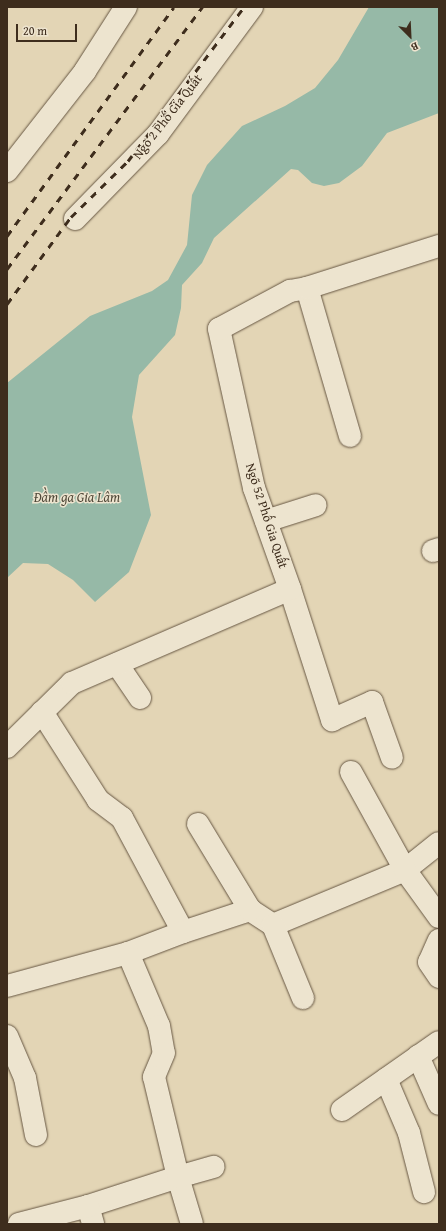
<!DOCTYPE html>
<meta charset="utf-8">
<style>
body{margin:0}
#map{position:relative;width:446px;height:1231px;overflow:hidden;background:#e3d5b5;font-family:"Gentium Book Plus",serif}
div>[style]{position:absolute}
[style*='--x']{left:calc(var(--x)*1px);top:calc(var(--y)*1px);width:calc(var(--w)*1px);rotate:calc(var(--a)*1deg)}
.water>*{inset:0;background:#96b9a7}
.roads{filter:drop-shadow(0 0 1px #675743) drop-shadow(0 0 1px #675743)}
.minor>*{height:22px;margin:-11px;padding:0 11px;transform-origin:11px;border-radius:11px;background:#ede4cf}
.rail>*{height:3px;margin-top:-1.5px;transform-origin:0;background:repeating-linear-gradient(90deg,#3e2d1d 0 7px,transparent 0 14px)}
span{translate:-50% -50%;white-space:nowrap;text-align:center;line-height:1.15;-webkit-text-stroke:3px #ede4cf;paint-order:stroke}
.street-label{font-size:13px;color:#3e2d1d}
.water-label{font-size:14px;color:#504939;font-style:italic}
.frame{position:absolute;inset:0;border:8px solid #3e2d1d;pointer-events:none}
.north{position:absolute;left:390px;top:16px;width:40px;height:40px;-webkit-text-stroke:3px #ede4cf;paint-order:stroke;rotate:156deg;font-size:11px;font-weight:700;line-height:16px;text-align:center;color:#3e2d1d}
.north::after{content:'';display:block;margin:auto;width:14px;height:18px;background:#3e2d1d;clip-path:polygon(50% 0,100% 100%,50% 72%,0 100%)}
.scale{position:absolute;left:16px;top:24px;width:61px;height:18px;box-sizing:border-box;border:2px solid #3e2d1d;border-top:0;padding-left:5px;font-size:12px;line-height:14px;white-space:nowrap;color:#3e2d1d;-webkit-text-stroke:3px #ede4cf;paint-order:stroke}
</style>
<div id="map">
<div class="water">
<i style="clip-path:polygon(369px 7px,439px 7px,439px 113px,387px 133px,362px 166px,339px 183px,324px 186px,312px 183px,298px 170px,291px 169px,214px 238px,202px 263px,182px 285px,181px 308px,175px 335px,139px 375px,132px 417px,151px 515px,129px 572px,95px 602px,73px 580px,48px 564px,23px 563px,7px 578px,7px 383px,90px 316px,152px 291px,168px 280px,187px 245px,192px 195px,207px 165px,242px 126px,285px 106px,315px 88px,338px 60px)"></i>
</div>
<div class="roads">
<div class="minor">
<i style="--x:7;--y:171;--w:127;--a:-52"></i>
<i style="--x:85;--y:71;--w:76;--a:-57.4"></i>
<i style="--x:75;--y:219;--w:119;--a:-45.7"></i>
<i style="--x:158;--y:134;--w:158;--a:-53.5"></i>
<i style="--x:307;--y:288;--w:154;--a:73.8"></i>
<i style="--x:266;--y:521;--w:52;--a:-17.7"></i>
<i style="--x:433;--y:551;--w:6;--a:-18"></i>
<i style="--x:290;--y:589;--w:138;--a:72.2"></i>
<i style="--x:332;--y:720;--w:44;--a:-24.2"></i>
<i style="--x:372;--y:702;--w:59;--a:70.3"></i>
<i style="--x:117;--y:664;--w:41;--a:55.9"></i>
<i style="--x:42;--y:712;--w:104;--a:57.5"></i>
<i style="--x:98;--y:800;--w:30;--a:37"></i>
<i style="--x:122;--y:818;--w:129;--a:61.8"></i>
<i style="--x:183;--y:932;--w:71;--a:-18.2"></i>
<i style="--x:250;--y:910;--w:27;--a:33"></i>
<i style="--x:273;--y:925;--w:143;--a:-22.6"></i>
<i style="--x:405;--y:870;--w:43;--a:-38.5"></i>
<i style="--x:7;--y:747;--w:91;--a:-44.6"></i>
<i style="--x:72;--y:683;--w:237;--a:-23.3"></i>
<i style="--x:290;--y:589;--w:107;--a:-109.6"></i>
<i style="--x:254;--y:488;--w:163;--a:-102.4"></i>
<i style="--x:219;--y:329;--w:81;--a:-28.2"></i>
<i style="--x:290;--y:291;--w:17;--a:-10"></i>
<i style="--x:307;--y:288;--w:139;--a:-17.7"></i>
<i style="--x:351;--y:772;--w:112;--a:61.1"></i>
<i style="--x:405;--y:870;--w:58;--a:54.1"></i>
<i style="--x:198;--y:824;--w:100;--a:58.8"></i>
<i style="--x:273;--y:925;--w:79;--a:67.7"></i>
<i style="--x:439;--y:940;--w:24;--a:114"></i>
<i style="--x:429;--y:962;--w:18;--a:56"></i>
<i style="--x:128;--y:953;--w:59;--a:-20.9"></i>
<i style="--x:7;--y:986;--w:125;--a:-15.3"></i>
<i style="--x:128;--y:953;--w:79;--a:67"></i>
<i style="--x:159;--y:1026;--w:27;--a:80"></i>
<i style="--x:164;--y:1053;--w:26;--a:113"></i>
<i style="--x:154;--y:1077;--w:103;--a:76.5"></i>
<i style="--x:178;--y:1177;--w:95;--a:162.1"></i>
<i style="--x:88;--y:1206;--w:19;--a:74"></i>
<i style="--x:7;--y:1036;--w:46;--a:66.8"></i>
<i style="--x:25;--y:1078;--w:58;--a:79.1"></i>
<i style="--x:418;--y:1056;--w:52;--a:66.4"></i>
<i style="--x:386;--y:1079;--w:59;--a:66.9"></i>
<i style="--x:409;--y:1133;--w:61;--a:75.7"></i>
<i style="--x:342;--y:1110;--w:118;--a:-35"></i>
<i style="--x:19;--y:1224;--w:71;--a:-14.6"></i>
<i style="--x:192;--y:1224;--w:49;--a:-106.6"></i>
<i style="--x:178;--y:1177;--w:37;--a:-16"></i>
</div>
</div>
<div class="rail">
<i style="--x:7;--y:236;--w:283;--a:-53.9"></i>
<i style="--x:7;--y:269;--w:327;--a:-53.3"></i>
<i style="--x:7;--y:304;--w:108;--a:-53.7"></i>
<i style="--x:71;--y:217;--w:80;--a:-44.5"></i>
<i style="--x:128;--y:161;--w:193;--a:-53"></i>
</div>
<div class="street-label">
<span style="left:168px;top:117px;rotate:-52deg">Ngõ 2 Phố Gia Quất</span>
<span style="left:266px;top:516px;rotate:72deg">Ngõ 52 Phố Gia Quất</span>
</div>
<div class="water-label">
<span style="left:77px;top:497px">Đầm ga Gia Lâm</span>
</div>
<div class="frame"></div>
<div class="north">B</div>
<div class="scale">20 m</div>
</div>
